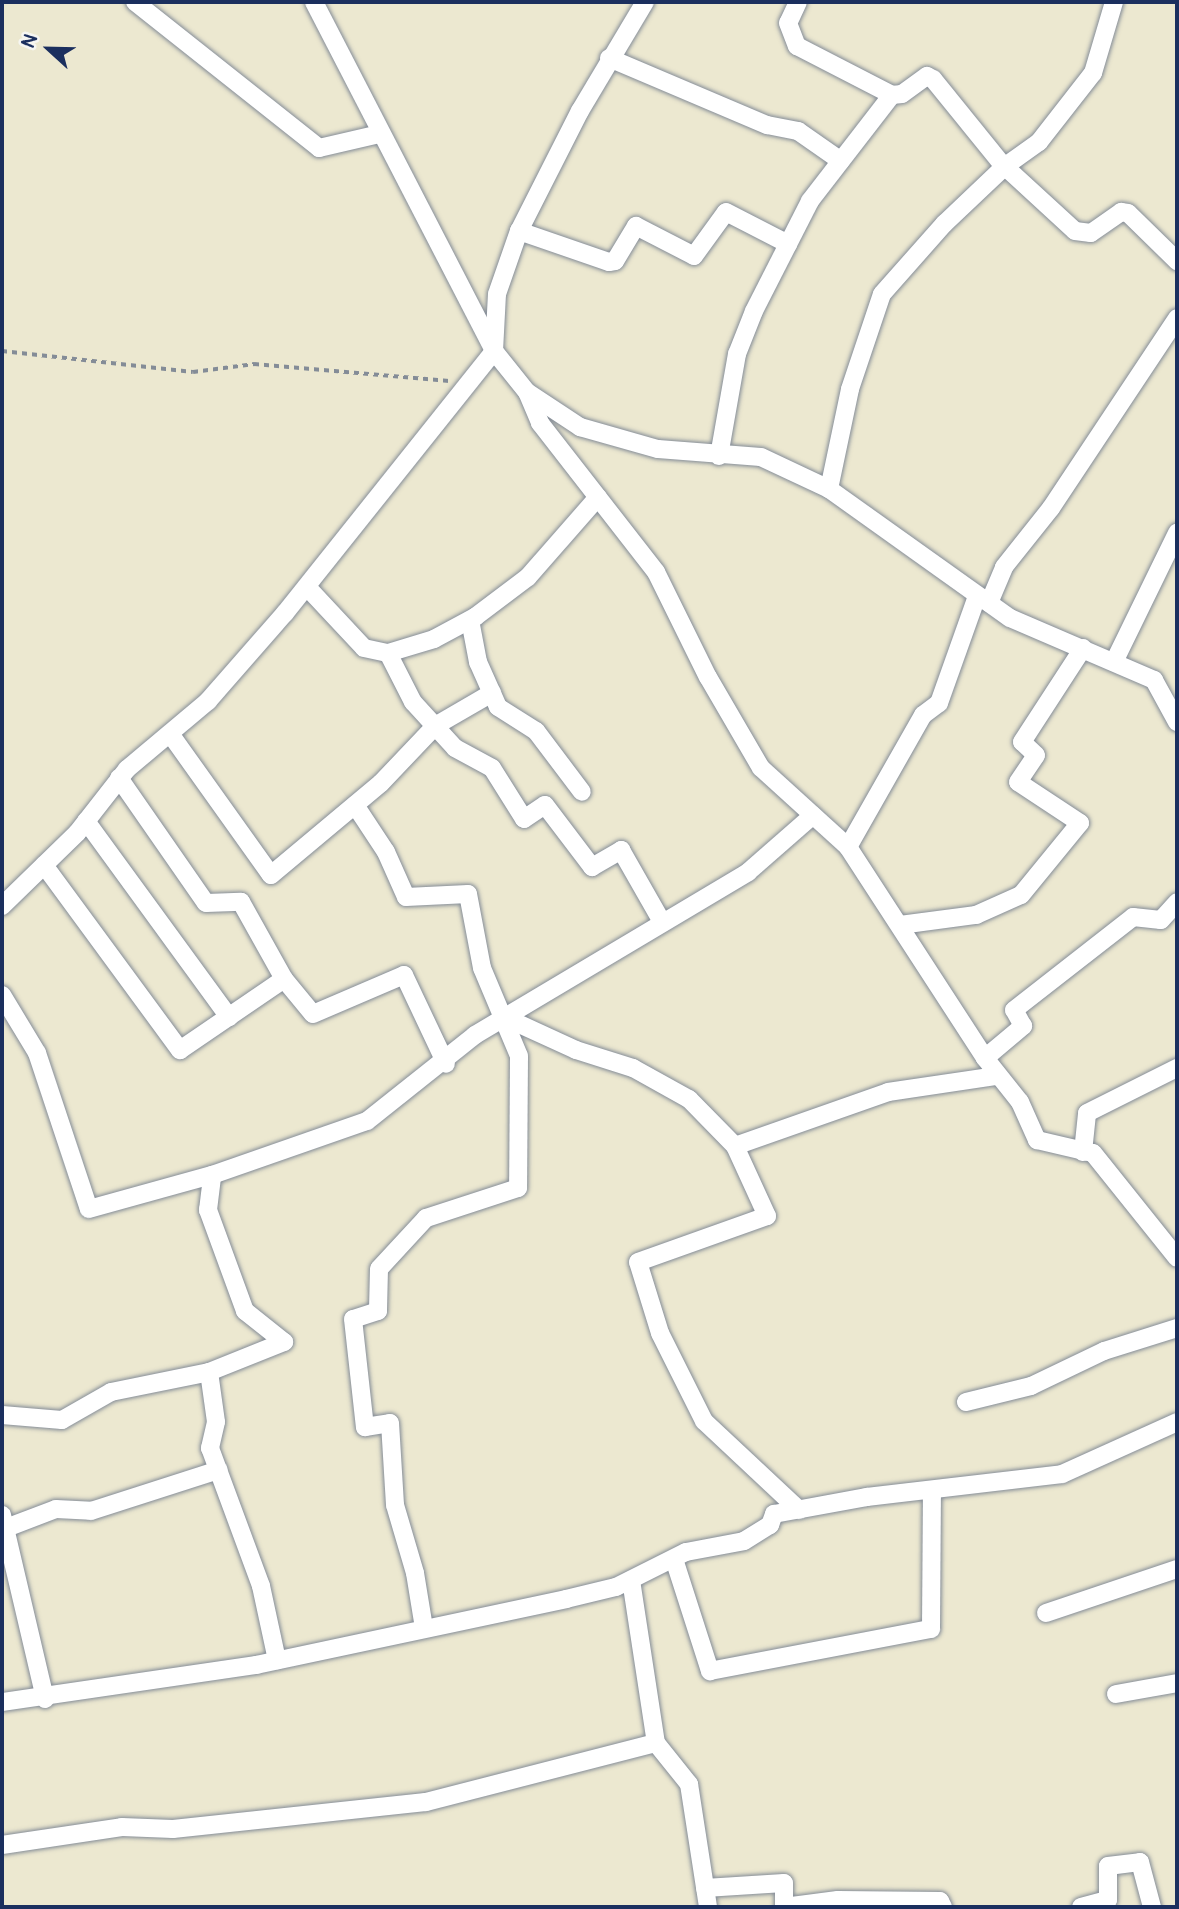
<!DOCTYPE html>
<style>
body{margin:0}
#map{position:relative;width:1179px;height:1909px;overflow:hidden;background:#ece8d0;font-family:Pangolin,sans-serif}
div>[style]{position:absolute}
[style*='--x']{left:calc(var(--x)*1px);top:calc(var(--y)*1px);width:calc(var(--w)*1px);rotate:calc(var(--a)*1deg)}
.path>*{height:3.5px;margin-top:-1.75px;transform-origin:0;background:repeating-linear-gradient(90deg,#848c97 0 5px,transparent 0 10px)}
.roads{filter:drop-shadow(0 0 2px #848c97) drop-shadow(0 0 2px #848c97)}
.minor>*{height:18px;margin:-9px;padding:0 9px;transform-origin:9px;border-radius:9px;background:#fff}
span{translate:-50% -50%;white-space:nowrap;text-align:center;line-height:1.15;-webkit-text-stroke:5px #f6f6f2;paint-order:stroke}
.frame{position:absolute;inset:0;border:4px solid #1b2f5e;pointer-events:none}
.north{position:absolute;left:14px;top:14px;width:70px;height:70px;-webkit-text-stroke:5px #f6f6f2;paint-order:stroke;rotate:292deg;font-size:19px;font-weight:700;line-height:28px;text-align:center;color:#1b2f5e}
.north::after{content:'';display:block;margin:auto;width:24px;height:32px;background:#1b2f5e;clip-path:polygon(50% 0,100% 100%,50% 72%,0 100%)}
</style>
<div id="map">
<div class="path">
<i style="--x:2;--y:351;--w:192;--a:6.3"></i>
<i style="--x:193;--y:372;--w:62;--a:-7.5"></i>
<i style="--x:254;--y:364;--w:196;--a:5"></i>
</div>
<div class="roads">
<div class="minor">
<i style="--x:135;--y:2;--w:235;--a:38.4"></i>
<i style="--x:319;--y:148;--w:62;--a:-13.1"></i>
<i style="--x:314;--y:2;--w:393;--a:62.7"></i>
<i style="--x:494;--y:351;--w:53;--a:51.2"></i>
<i style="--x:527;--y:392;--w:34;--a:67"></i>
<i style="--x:540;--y:423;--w:189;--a:52.1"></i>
<i style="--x:656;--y:572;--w:117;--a:63.7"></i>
<i style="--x:708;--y:677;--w:105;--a:59.8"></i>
<i style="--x:761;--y:768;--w:118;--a:42.2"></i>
<i style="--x:848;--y:847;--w:252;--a:57"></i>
<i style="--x:985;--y:1058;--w:56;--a:51.5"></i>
<i style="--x:1020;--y:1102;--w:42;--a:65.9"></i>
<i style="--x:1037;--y:1140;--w:57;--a:13.1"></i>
<i style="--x:1093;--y:1153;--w:134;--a:51.3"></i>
<i style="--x:798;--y:2;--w:23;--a:115"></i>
<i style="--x:788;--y:23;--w:25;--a:69"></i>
<i style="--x:797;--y:46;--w:107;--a:27.3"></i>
<i style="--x:892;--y:95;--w:10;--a:-6"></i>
<i style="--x:902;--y:94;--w:31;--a:-36"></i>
<i style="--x:927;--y:76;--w:7;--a:27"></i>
<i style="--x:933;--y:79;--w:108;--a:51"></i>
<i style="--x:1001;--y:163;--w:100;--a:42.6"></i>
<i style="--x:1075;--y:231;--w:16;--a:7"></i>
<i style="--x:1091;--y:233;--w:37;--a:-35"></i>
<i style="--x:1121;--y:212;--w:7;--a:8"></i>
<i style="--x:1128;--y:213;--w:69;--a:44.4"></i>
<i style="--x:609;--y:58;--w:172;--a:23"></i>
<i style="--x:767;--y:125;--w:32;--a:11"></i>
<i style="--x:798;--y:131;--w:52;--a:34.9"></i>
<i style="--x:519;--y:231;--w:95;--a:19"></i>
<i style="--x:609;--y:262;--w:6;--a:-9"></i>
<i style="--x:615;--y:261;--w:41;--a:-59"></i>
<i style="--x:636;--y:226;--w:65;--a:27.3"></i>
<i style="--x:694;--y:256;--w:54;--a:-54"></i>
<i style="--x:726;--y:212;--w:70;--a:27.3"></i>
<i style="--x:527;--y:392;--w:64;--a:33.4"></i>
<i style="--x:580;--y:427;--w:81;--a:15.8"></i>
<i style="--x:658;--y:449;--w:103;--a:4.4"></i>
<i style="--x:761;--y:457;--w:75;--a:25.2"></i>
<i style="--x:829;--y:489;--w:222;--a:35.5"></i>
<i style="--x:1010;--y:618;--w:157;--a:23.3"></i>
<i style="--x:1154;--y:680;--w:48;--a:61.3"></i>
<i style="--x:719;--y:456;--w:104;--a:-80"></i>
<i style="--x:737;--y:354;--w:46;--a:-68.4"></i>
<i style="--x:754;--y:311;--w:123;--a:-63"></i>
<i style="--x:810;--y:201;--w:134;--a:-52.3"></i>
<i style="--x:829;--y:489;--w:102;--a:-78.1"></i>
<i style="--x:850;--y:389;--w:100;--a:-71.4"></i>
<i style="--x:882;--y:294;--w:94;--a:-48.5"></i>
<i style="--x:944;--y:224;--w:83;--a:-43.5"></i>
<i style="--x:1004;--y:167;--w:43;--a:-35.5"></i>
<i style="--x:1039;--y:142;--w:88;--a:-52"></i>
<i style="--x:1093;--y:73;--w:74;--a:-73.5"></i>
<i style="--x:307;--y:587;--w:83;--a:46.9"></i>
<i style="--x:364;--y:648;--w:25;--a:12"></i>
<i style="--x:388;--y:653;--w:55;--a:63"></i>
<i style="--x:413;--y:702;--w:62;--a:47.6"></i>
<i style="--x:455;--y:748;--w:42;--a:28.4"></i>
<i style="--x:492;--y:768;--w:60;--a:57.9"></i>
<i style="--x:524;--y:819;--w:25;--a:-34"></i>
<i style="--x:545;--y:805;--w:78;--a:52.8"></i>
<i style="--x:592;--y:867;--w:34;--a:-30"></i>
<i style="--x:621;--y:850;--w:83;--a:60.3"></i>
<i style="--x:989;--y:603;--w:39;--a:-67"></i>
<i style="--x:1004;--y:567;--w:75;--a:-51.5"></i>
<i style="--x:1051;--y:508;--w:228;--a:-56.4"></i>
<i style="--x:470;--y:620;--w:43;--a:79.2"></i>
<i style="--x:478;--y:662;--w:49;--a:66"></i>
<i style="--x:498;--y:707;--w:45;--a:32.3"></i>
<i style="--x:536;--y:731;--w:76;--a:53"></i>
<i style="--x:388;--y:653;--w:48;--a:-16.9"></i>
<i style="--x:434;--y:639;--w:47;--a:-28.2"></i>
<i style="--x:475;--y:617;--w:66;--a:-37"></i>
<i style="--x:528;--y:577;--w:106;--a:-48.8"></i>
<i style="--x:1114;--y:662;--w:144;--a:-64"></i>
<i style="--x:171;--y:735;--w:172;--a:54.5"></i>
<i style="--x:271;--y:875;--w:143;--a:-39.9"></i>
<i style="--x:381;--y:783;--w:79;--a:-46.5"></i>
<i style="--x:435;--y:726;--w:66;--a:-30.1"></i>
<i style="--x:119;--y:778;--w:152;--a:55.2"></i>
<i style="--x:206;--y:903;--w:35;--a:-2"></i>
<i style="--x:241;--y:902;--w:88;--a:60.8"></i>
<i style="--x:284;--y:979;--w:45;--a:50.4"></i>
<i style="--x:313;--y:1014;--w:99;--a:-23.2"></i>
<i style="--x:404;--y:975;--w:98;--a:64.7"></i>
<i style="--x:355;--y:805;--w:56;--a:56.6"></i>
<i style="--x:386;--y:852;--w:49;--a:66"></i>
<i style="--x:406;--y:897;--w:62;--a:-2.8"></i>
<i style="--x:468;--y:894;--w:75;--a:79.3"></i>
<i style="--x:482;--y:968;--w:95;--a:67.2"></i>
<i style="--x:519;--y:1056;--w:132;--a:90.4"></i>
<i style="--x:518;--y:1188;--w:97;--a:161.9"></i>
<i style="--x:426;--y:1218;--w:69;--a:132.7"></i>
<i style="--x:379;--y:1269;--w:42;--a:91.4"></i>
<i style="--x:378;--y:1311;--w:26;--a:162"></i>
<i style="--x:353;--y:1319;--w:109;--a:83.7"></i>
<i style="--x:365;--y:1427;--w:25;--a:-9"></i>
<i style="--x:390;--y:1423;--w:82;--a:86.5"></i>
<i style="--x:395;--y:1505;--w:71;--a:73.6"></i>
<i style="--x:415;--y:1573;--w:56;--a:80.7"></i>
<i style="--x:86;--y:821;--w:243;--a:53.9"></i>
<i style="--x:848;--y:847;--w:152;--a:-60.4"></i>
<i style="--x:923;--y:715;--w:20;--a:-37"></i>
<i style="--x:939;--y:703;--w:114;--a:-70.4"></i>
<i style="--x:44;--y:865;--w:230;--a:53.7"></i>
<i style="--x:180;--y:1050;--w:126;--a:-34.3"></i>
<i style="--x:2;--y:906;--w:105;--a:-44.2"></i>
<i style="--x:77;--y:833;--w:81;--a:-52"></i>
<i style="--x:127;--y:769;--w:106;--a:-40"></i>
<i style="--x:208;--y:701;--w:117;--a:-48.8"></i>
<i style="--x:285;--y:613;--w:335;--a:-51.4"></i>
<i style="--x:494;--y:351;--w:57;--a:-87"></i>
<i style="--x:497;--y:294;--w:67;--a:-70.8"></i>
<i style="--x:519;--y:231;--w:135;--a:-63.1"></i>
<i style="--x:580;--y:111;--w:127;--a:-59.2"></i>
<i style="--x:900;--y:925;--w:77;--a:-7.5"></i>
<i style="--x:976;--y:915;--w:49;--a:-24"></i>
<i style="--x:1021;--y:895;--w:93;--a:-50.7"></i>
<i style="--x:1080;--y:823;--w:74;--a:-146.5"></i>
<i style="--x:1018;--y:782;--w:32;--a:-56"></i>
<i style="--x:1036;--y:755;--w:19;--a:-137"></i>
<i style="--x:1022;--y:742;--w:112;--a:-57"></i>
<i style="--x:2;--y:995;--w:68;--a:58.9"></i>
<i style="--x:37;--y:1053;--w:164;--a:71.6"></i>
<i style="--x:89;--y:1209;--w:128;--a:-15.5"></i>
<i style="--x:212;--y:1175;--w:164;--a:-19.2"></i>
<i style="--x:367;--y:1121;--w:138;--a:-38.5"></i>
<i style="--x:475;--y:1035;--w:318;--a:-30.8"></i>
<i style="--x:748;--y:872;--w:86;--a:-41.2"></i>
<i style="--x:504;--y:1017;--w:79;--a:24.6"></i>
<i style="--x:576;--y:1050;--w:60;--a:17.5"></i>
<i style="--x:633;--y:1068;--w:64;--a:29"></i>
<i style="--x:689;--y:1099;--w:66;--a:45.6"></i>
<i style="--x:985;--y:1058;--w:50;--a:-40.1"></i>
<i style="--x:1023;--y:1026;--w:18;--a:-119"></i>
<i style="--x:1014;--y:1010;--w:151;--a:-38"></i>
<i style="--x:1133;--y:917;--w:28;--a:6"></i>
<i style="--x:1161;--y:920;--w:24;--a:-48"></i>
<i style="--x:1083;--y:1152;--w:39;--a:-84"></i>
<i style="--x:1087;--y:1113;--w:101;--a:-26.6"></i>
<i style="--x:209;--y:1372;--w:50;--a:82"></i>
<i style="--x:216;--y:1422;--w:27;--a:103"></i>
<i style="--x:210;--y:1448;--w:147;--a:69.7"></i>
<i style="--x:261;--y:1586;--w:76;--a:77.8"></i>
<i style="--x:966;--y:1402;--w:67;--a:-13.8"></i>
<i style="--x:1031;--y:1386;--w:81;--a:-25.6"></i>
<i style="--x:1104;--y:1351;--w:77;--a:-17.5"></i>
<i style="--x:2;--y:1415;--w:60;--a:4.8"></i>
<i style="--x:62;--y:1420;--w:56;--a:-29.7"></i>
<i style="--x:111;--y:1392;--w:100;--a:-11.5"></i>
<i style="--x:209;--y:1372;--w:81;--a:-21.8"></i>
<i style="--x:284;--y:1342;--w:50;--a:-141.5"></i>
<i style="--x:245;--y:1311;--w:108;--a:-110.1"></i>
<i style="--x:208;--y:1210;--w:35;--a:-83"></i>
<i style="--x:799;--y:1510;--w:130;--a:-136.9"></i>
<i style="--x:704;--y:1421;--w:98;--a:-116.6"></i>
<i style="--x:660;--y:1333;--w:74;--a:-107.2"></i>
<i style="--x:638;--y:1262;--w:137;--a:-19.6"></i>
<i style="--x:767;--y:1216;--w:77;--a:-114.6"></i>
<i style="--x:735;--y:1146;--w:162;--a:-19.4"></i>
<i style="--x:888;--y:1092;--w:110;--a:-8.4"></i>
<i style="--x:2;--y:1515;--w:189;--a:76.8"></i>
<i style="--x:6;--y:1528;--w:53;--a:-20.8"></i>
<i style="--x:56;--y:1509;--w:35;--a:3"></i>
<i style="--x:91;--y:1511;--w:134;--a:-17.8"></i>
<i style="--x:674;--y:1559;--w:118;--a:72.2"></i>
<i style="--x:710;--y:1671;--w:225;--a:-10.8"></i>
<i style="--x:931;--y:1629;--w:138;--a:-89.6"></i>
<i style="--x:631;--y:1580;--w:165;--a:81.3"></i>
<i style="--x:656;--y:1743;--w:53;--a:51.2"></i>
<i style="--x:689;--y:1784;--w:124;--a:81.2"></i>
<i style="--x:1046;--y:1613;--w:138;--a:-18.6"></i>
<i style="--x:1116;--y:1694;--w:62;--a:-10.2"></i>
<i style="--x:2;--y:1702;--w:257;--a:-8.3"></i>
<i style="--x:256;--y:1665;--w:317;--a:-12"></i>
<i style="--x:566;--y:1599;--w:51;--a:-13.5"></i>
<i style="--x:616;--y:1587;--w:78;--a:-26.6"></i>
<i style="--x:686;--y:1552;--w:59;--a:-10.7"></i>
<i style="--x:744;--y:1541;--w:31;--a:-32"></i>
<i style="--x:770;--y:1525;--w:12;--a:-70"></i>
<i style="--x:774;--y:1514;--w:95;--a:-10.4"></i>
<i style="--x:867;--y:1497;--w:196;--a:-6.7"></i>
<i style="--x:1062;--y:1474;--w:126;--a:-24.3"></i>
<i style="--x:2;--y:1845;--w:121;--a:-8.5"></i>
<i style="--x:122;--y:1827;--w:51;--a:2.2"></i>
<i style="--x:173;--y:1829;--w:254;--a:-6.1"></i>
<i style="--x:426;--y:1802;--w:237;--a:-14.4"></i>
<i style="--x:705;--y:1888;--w:79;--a:-3.6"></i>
<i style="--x:784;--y:1883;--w:24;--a:90"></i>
<i style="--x:784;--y:1907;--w:54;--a:-7.4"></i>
<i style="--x:838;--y:1900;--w:102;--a:0.6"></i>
<i style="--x:940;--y:1901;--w:7;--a:63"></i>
<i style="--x:1081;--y:1907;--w:28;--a:-15"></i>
<i style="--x:1108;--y:1900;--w:34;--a:-90"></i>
<i style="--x:1108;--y:1866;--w:32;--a:-7"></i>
<i style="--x:1140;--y:1862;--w:47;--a:75.1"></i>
</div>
</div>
<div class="frame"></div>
<div class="north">N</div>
</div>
